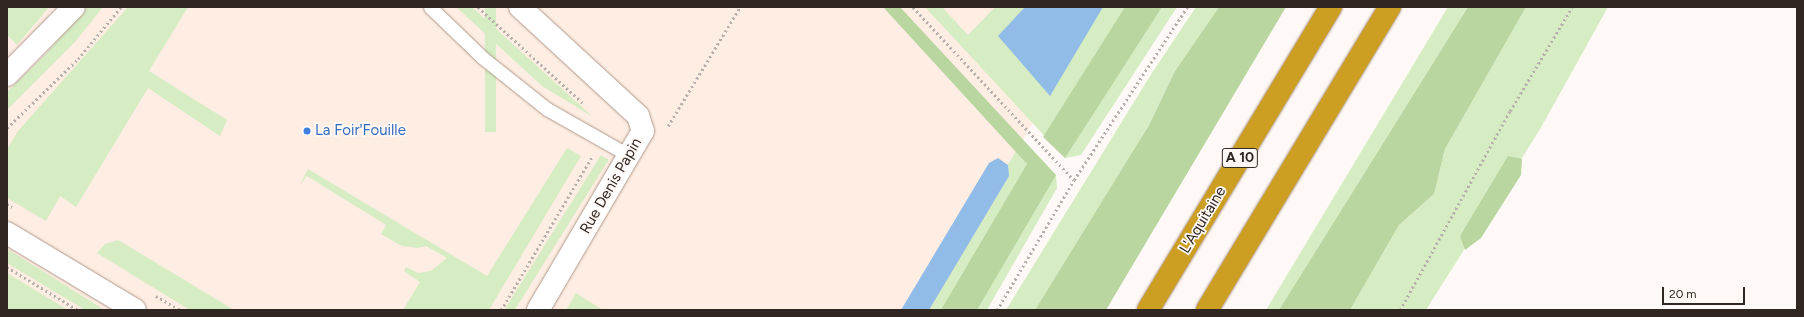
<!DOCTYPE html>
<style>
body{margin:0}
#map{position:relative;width:1804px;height:317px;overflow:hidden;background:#fef9f6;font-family:Figtree,sans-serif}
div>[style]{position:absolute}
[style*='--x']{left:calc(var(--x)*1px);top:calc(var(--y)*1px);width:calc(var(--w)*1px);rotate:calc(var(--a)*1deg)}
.industrial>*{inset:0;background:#feede2}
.green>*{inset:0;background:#d6ecc3;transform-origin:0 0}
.forest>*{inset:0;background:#b9d6a1}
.water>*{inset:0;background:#92bce8}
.path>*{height:2.5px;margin-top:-1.25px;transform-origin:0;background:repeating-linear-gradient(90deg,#b6b0ac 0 2px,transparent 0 5px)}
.roads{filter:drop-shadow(0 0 1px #b0998c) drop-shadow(0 0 1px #b0998c)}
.service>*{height:13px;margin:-6.5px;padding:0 6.5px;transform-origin:6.5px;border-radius:6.5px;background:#fff}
.minor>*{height:22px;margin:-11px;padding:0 11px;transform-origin:11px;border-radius:11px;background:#fff}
.motorway>*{height:22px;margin:-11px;padding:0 11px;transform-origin:11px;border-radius:11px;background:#cc9e22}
.dots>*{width:11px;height:11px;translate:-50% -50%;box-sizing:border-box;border:2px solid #fef9f6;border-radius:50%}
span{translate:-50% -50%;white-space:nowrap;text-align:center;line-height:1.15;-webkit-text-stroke:3.5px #fef9f6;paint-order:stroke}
.shield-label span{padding:1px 3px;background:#fef9f6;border:1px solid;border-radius:3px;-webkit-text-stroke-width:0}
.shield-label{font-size:14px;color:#302722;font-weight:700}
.shop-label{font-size:15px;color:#366cbe}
.left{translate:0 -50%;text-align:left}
.street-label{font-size:15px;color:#302722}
.frame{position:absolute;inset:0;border:8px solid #302722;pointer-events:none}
.scale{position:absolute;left:1662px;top:287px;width:83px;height:18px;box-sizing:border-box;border:2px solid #302722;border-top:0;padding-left:5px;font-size:12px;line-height:14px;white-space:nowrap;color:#302722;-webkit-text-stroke:3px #fef9f6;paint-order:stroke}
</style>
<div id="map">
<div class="industrial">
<i style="clip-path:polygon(7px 7px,1103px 7px,920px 310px,7px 310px)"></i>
</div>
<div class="green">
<i style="clip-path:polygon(7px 7px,49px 7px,17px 45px,7px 35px)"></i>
<i style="clip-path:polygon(86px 7px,103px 7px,74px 43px,7px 110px,7px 92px,46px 54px)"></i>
<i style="clip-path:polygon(128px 7px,188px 7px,149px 71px,227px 120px,220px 136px,148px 88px,76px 207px,60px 196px,46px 221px,7px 198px,7px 149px,18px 131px)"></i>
<i style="clip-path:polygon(456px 7px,472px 7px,593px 117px,542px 86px)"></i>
<i style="left:485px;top:7px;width:11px;height:125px"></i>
<i style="clip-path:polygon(925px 7px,942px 7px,968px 35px,995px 7px,1177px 7px,1081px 155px,1065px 158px)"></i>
<i style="clip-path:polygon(1196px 7px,1219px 7px,1175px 71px,1149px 125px,1035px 310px,1006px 310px,1150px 76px)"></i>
<i style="clip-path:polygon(1448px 7px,1468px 7px,1279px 310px,1266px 310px)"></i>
<i style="clip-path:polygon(1526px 7px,1608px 7px,1539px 131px,1426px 310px,1350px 310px,1399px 225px,1434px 194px,1445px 149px)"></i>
<i style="clip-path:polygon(567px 148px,581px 156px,489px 310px,403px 310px,420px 282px,404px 271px,406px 267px,418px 273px,431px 271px,447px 258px,426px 246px,418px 248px,402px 246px,381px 234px,386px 225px,307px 176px,300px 185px,308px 169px,487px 276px)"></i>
<i style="clip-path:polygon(1016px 151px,1027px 164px,1035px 153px,1056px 175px,1057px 188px,987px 310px,920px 310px)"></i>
<i style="left:601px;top:155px;width:9px;height:181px;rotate:32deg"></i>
<i style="clip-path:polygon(118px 240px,234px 310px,190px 310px,97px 253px,105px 244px)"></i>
<i style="clip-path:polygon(7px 249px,105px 310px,85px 310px,7px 263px)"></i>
<i style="clip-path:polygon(7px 273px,68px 310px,7px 310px)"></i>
<i style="clip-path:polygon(576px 293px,603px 310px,566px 310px)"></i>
</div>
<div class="forest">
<i style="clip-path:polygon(883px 7px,900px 7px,1056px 175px,977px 310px,941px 310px,1027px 164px)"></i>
<i style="clip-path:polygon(1125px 7px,1162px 7px,1065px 158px,1043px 137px)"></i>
<i style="clip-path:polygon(1219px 7px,1286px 7px,1106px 310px,1035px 310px,1149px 125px,1175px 71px)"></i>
<i style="clip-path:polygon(1468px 7px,1526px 7px,1445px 149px,1434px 194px,1399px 225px,1350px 310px,1279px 310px)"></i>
<i style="clip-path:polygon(1508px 156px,1522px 159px,1521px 175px,1481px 238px,1465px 250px,1460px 236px)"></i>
</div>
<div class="water">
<i style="clip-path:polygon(1025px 7px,1103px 7px,1050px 96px,998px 36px)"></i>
<i style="clip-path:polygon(998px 158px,1008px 165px,1009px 176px,929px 310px,901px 310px,989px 163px)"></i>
</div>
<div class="path">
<i style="--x:478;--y:7;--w:144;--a:42.5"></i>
<i style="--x:913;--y:7;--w:236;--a:47.1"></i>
<i style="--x:668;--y:126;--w:139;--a:-58.8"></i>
<i style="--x:7;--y:128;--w:99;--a:-44.2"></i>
<i style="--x:78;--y:59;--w:67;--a:-50.4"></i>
<i style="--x:7;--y:204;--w:6;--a:31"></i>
<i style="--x:7;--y:267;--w:83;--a:31.2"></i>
<i style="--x:156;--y:296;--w:28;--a:30"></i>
<i style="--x:501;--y:310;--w:178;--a:-59.3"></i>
<i style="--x:997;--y:310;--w:151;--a:-59.4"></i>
<i style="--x:1074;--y:180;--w:207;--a:-56.8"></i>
<i style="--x:1400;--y:310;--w:227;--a:-61.1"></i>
<i style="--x:1510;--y:111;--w:121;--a:-59.2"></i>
</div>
<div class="roads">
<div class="service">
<i style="--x:430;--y:7;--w:74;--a:43.9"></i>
<i style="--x:483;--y:58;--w:82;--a:38.6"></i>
<i style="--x:547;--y:109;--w:93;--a:29.6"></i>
</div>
<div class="minor">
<i style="--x:520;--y:7;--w:161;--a:42.7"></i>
<i style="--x:638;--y:116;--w:16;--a:72"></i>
<i style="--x:643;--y:131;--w:208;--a:120.4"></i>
<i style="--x:7;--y:75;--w:95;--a:-45.4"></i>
<i style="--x:7;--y:233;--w:149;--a:31"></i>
</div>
<div class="motorway">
<i style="--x:1148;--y:310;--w:354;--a:-58.9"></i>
<i style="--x:1207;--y:310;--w:354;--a:-58.9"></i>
</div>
</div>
<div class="dots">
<i style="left:307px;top:131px;background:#3f7fe0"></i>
</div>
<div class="shield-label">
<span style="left:1240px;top:158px">A 10</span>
</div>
<div class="shop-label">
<span class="left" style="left:315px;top:131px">La Foir'Fouille</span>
</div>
<div class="street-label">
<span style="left:611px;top:186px;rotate:-60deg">Rue Denis Papin</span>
<span style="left:1203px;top:220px;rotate:-59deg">L'Aquitaine</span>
</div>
<div class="frame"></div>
<div class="scale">20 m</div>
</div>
